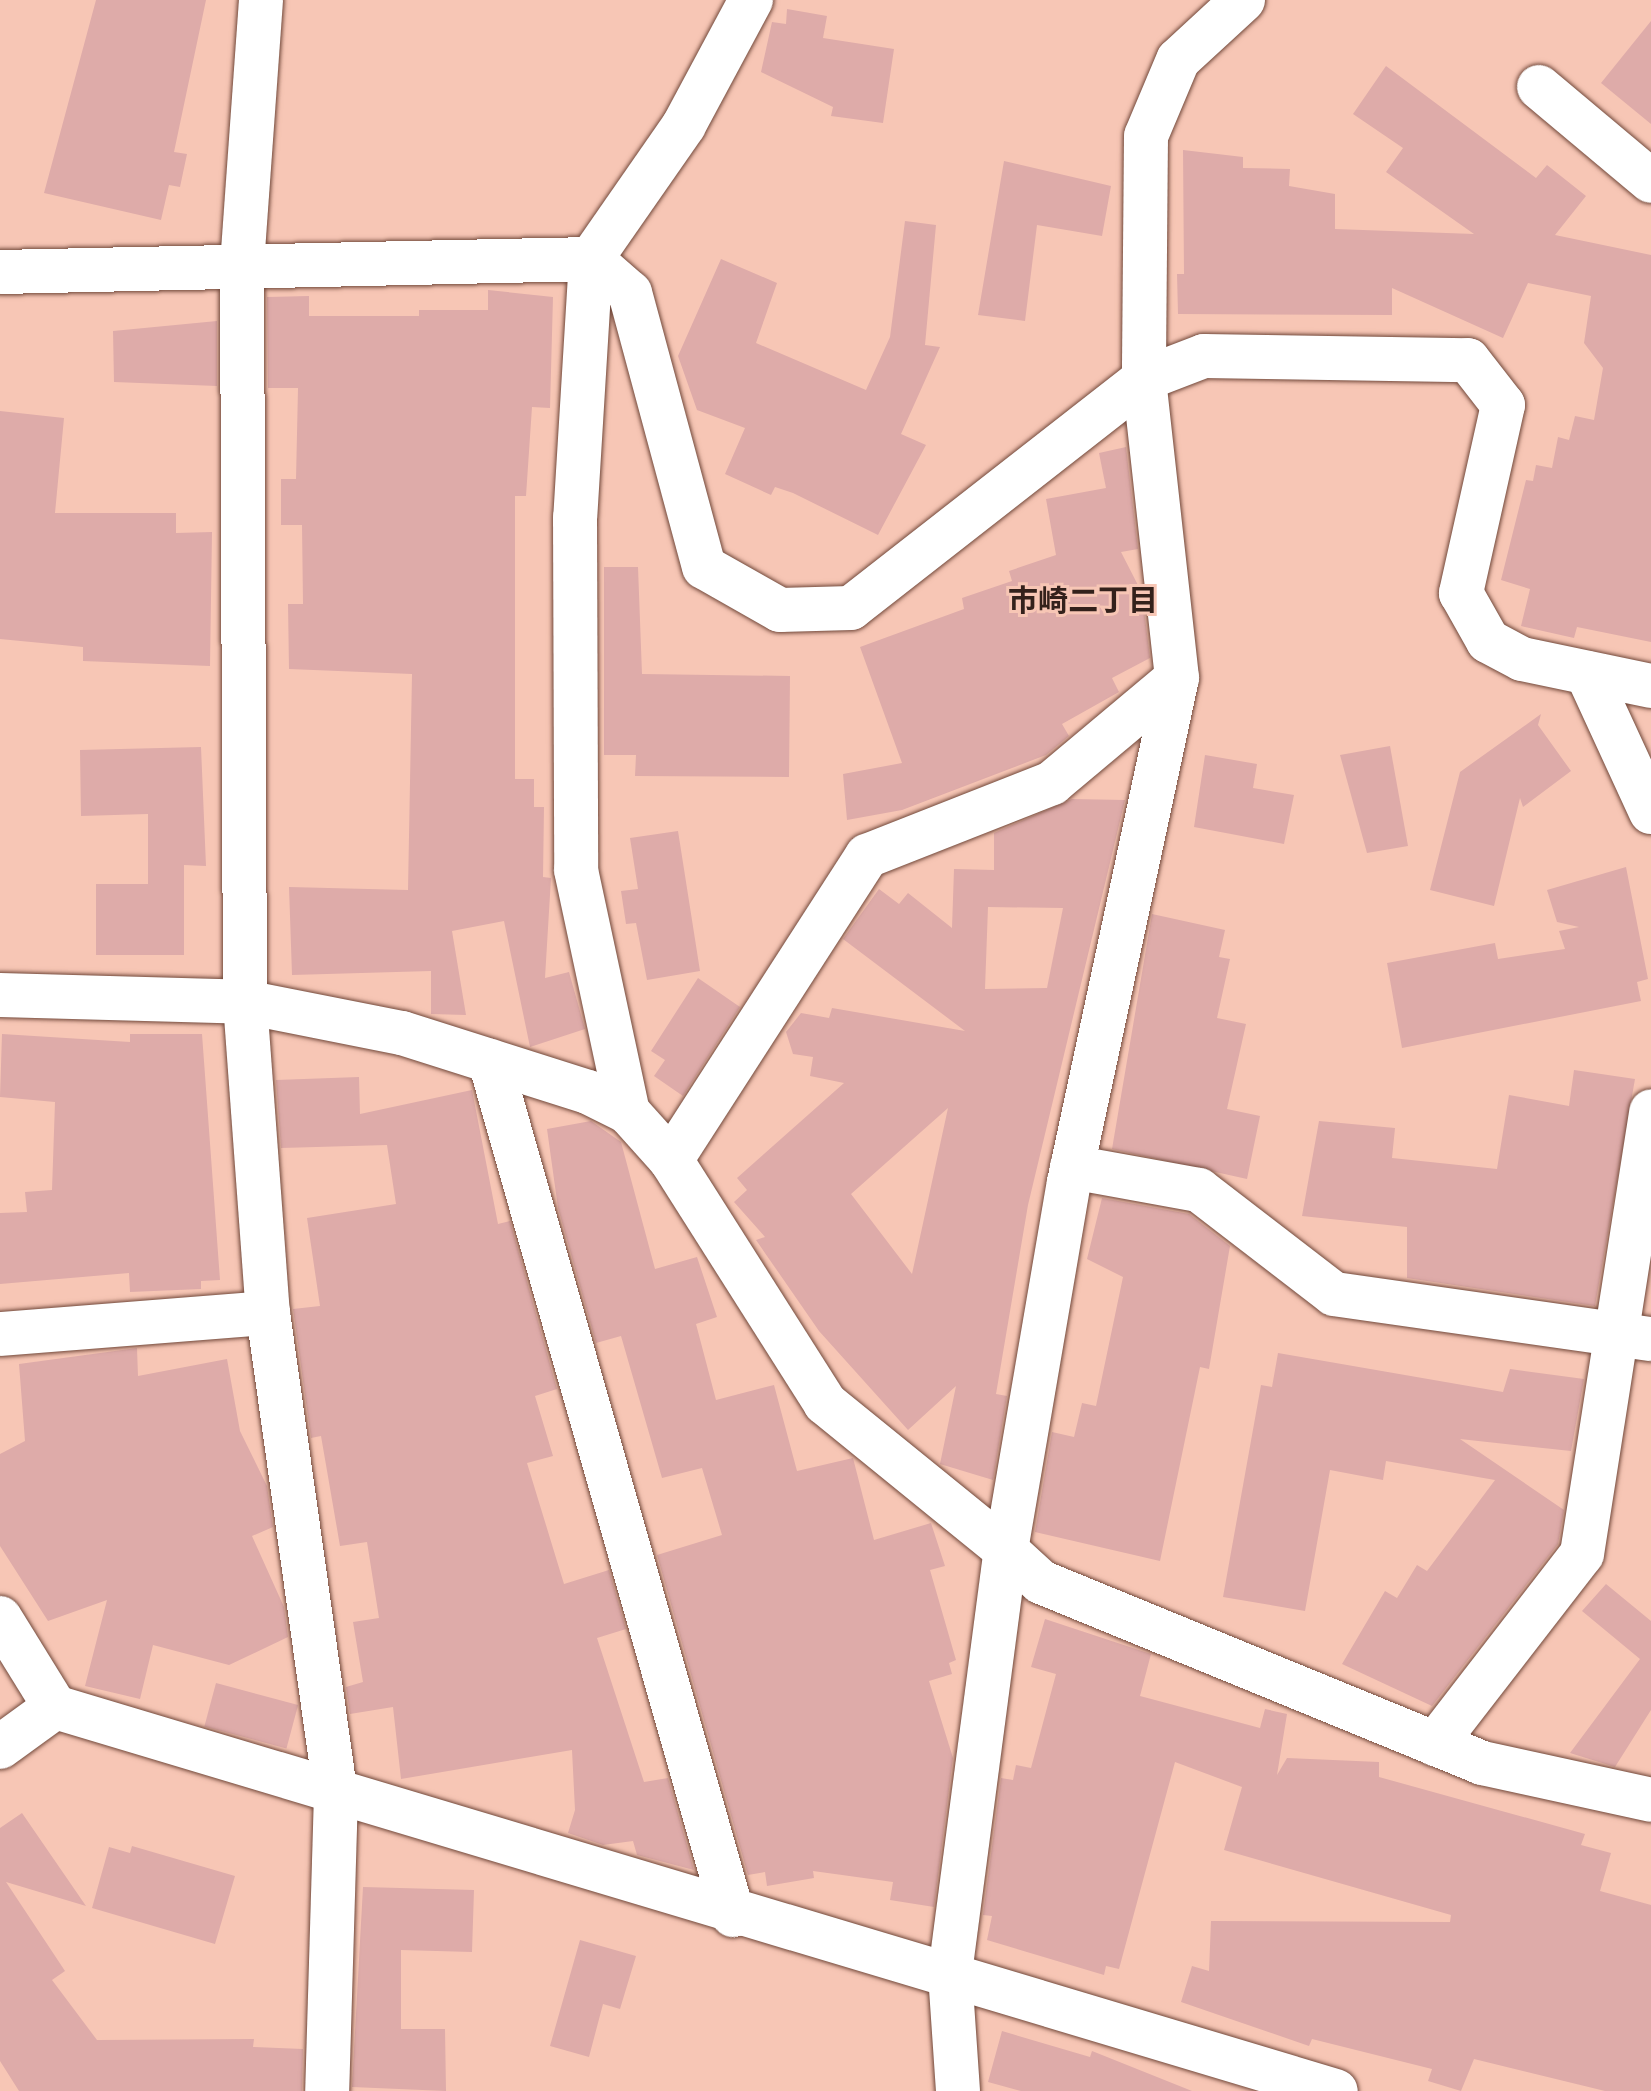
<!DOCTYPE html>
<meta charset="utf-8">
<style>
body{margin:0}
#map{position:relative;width:1651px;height:2091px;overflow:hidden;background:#f7c6b5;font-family:Inter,"Noto Sans JP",sans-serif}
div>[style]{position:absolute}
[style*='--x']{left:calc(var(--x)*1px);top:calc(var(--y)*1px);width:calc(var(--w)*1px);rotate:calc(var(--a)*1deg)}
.building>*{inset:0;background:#deaba9;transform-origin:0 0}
.roads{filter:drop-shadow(0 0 2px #71483a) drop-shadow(0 0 2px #71483a)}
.minor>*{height:44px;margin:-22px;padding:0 22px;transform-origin:22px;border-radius:22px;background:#fff}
span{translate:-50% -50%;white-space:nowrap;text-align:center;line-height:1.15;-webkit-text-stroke:6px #f7c6b5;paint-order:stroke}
.neighbourhood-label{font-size:30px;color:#33211b;font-weight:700}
</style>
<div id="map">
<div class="building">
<i style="clip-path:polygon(96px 0,206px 0,174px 152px,187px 154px,180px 187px,169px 185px,161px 220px,44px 193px)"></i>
<i style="clip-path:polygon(787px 9px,827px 16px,823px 38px,894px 49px,883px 123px,831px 116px,833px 107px,761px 72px,772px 22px,786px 24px)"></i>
<i style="clip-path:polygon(1651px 21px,1651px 124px,1601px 83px)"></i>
<i style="clip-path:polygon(1386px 66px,1536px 178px,1547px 165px,1586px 196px,1555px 235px,1651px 255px,1651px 642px,1577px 627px,1574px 638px,1521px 626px,1530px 589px,1501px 580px,1526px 480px,1533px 481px,1536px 465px,1552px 468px,1558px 437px,1569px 440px,1575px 416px,1594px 420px,1603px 368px,1584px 343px,1591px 296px,1528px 283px,1503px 338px,1392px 288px,1392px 315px,1178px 314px,1177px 274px,1184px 274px,1183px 150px,1243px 157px,1243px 168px,1290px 169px,1289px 186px,1335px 194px,1335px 229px,1474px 234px,1386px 172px,1403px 148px,1353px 114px)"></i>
<i style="clip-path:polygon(1004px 161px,1111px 186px,1102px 236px,1037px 225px,1025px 321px,978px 315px)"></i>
<i style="clip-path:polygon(905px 221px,936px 225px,925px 345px,940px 347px,901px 434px,926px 445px,878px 535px,793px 493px,775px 487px,771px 495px,725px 474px,745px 428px,697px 410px,678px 356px,721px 259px,777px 283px,756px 343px,866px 390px,890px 337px)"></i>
<i style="clip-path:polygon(488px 290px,553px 297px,550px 408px,532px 407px,526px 496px,515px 496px,515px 779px,534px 779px,534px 807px,544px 807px,543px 877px,551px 878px,545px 978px,569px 972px,585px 1029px,530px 1047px,504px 921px,452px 931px,466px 1015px,431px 1014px,431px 971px,292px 975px,289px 887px,408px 890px,412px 674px,289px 669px,288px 604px,303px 604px,302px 525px,281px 525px,281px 479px,296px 479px,298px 388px,268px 388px,267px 297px,309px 296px,309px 316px,419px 316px,419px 310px,488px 310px)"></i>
<i style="clip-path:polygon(217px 321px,217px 386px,114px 382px,113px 331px)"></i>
<i style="clip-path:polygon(0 411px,64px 418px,55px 513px,176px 513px,176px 533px,212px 532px,210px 666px,83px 661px,83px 647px,0 639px)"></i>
<i style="clip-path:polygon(1126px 447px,1138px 549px,1121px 552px,1142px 593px,1150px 658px,1112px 678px,1119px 692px,1062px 724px,1069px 736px,1046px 755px,902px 810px,847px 820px,843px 774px,902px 763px,860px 647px,964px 609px,962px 598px,1012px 581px,1009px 571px,1056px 555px,1046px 499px,1106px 488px,1099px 453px)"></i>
<i style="clip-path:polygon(604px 567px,638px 567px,642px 674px,790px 676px,789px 777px,635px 776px,636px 755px,604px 755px)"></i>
<i style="clip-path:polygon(1541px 714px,1538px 725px,1571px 771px,1523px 807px,1520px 798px,1494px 906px,1430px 890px,1460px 772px)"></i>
<i style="clip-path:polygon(1390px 746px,1408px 846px,1367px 853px,1340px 755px)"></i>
<i style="clip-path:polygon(201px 747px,206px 866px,184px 865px,184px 955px,96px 955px,96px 884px,148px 884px,148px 814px,81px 816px,80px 750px)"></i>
<i style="clip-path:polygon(1205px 755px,1257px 764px,1253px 788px,1294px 795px,1284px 844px,1194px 827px)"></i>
<i style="clip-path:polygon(evenodd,1072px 799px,1125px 800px,1028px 1205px,996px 1394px,1007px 1396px,993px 1480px,940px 1464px,956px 1386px,908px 1430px,819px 1331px,756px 1240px,765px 1237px,734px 1202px,747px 1190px,737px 1178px,844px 1083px,810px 1076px,813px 1057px,793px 1054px,786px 1032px,801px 1013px,829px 1018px,832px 1008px,965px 1031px,843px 939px,879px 889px,899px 904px,908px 893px,952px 928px,954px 869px,994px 870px,994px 833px,1072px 799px,988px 907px,1063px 908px,1047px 988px,985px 989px,988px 907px,1072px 799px,948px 1108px,912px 1274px,851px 1194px,948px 1108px)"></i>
<i style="clip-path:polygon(678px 831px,700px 971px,647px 980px,636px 923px,626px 924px,621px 891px,638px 889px,630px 838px)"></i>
<i style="clip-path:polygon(1626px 867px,1648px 979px,1637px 982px,1641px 1001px,1402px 1048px,1387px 963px,1495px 943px,1498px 959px,1565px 949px,1559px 931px,1579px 927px,1557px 922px,1547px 890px)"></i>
<i style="clip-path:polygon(1152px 914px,1225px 930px,1219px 957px,1230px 959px,1217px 1018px,1246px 1024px,1227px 1109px,1260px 1116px,1247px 1179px,1112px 1149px)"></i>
<i style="clip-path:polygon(698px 978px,740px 1007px,683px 1096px,654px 1076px,665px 1060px,651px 1051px)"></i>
<i style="clip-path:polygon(2px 1034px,130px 1042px,130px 1034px,202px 1034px,220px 1280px,201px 1281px,201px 1289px,130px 1292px,129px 1273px,0 1284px,0 1213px,27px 1212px,25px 1192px,52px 1190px,55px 1102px,0 1097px)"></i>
<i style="clip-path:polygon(1574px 1070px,1635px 1079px,1595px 1306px,1407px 1278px,1407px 1227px,1302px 1216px,1319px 1121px,1395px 1128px,1392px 1158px,1497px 1169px,1509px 1095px,1569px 1106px)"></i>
<i style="clip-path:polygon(359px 1077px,360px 1114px,472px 1090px,498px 1224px,510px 1221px,557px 1389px,535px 1396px,553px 1456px,527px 1463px,564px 1584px,609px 1570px,626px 1629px,597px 1638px,644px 1782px,668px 1778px,694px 1870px,637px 1855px,633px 1841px,603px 1845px,568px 1833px,575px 1810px,572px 1750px,401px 1779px,393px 1707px,350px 1714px,346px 1687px,363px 1682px,353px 1622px,379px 1618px,367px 1542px,340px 1546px,321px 1436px,311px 1438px,293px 1309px,320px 1306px,307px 1218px,396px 1204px,387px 1145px,281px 1148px,276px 1080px)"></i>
<i style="clip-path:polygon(591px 1121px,621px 1142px,655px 1269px,697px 1257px,717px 1317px,696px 1324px,716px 1400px,774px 1385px,797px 1471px,853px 1458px,874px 1540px,931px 1523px,945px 1566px,930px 1570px,956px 1660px,949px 1663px,952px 1674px,929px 1681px,953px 1758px,934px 1907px,890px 1900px,893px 1882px,813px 1871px,814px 1878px,767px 1886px,765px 1872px,748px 1875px,657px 1555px,722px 1535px,702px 1468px,662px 1478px,621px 1336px,596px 1343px,558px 1208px,547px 1129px)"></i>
<i style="clip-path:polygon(1102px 1198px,1189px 1214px,1230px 1246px,1209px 1369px,1200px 1367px,1160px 1561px,1035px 1532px,1052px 1432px,1074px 1437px,1082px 1403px,1096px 1406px,1123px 1277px,1087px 1259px)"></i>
<i style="clip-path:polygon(137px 1348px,138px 1376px,227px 1359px,240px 1431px,267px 1486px,273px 1527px,252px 1536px,284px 1607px,288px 1637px,229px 1665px,153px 1645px,140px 1699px,85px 1686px,107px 1600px,48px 1621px,0 1546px,0 1454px,25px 1441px,19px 1364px)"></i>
<i style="clip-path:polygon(1278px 1353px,1503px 1392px,1510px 1369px,1584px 1379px,1571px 1451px,1460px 1439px,1564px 1510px,1558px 1544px,1432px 1706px,1342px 1664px,1385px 1591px,1397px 1598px,1417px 1565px,1427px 1571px,1495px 1480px,1386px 1461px,1383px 1480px,1330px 1470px,1305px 1611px,1223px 1597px,1261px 1385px,1272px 1387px)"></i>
<i style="clip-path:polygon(1606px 1584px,1651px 1621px,1651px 1710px,1615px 1767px,1570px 1753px,1640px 1659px,1582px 1611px)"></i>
<i style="clip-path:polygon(1045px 1619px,1151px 1654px,1140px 1696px,1260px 1728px,1265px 1709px,1287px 1714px,1277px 1775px,1287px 1758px,1379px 1762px,1379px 1777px,1585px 1834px,1581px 1845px,1611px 1853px,1600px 1891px,1651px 1905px,1651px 2091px,1605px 2091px,1474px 2059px,1461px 2091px,1428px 2081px,1432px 2069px,1312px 2039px,1309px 2046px,1181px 2002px,1192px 1966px,1209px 1971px,1211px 1921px,1450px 1922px,1451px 1915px,1224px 1850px,1242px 1787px,1175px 1762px,1119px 1969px,1106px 1966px,1104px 1975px,987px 1940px,992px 1916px,983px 1915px,1001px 1778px,1013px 1780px,1016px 1765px,1031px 1768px,1056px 1674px,1031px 1667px)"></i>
<i style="left:216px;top:1683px;width:85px;height:45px;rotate:15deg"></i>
<i style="clip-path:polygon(22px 1813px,86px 1906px,6px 1882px,65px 1971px,52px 1980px,97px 2040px,254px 2039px,253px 2047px,303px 2049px,302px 2091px,19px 2091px,0 2061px,0 1828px)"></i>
<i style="clip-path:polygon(132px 1846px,235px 1876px,215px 1944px,92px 1908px,109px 1847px,130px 1853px)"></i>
<i style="clip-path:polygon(363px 1887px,474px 1890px,472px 1952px,401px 1950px,401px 2029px,445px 2029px,446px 2091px,352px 2087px)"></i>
<i style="clip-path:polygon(580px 1940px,636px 1956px,620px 2009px,603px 2004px,589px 2057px,550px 2046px)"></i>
<i style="clip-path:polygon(1002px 2031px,1090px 2057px,1092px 2051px,1192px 2091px,1021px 2091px,988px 2082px)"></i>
</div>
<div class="roads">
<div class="minor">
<i style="--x:261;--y:0;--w:268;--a:94.1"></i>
<i style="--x:242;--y:267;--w:735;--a:89.77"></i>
<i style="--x:245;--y:1002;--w:312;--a:85.8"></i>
<i style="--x:268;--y:1313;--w:486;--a:82"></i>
<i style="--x:336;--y:1794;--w:297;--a:91.7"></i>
<i style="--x:1243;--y:0;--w:88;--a:137.3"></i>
<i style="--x:1178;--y:60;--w:82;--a:112.8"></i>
<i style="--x:1146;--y:136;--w:243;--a:90.5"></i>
<i style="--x:1144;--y:379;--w:64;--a:-21"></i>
<i style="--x:1204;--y:356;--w:264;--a:0.9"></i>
<i style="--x:1468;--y:360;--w:57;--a:52.1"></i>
<i style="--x:1503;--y:405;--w:193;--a:102.6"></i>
<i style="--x:1461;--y:593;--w:55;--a:60.6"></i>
<i style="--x:1488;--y:641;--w:38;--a:28"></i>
<i style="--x:1522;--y:659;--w:132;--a:11.8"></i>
<i style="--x:1539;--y:87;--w:146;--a:40"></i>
<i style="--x:0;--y:272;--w:591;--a:-1.26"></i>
<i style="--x:591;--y:259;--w:163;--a:-55.2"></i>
<i style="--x:684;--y:125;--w:142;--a:-61.8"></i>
<i style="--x:1587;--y:673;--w:153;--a:65.3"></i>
<i style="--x:0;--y:995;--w:245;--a:1.6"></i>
<i style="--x:245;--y:1002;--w:160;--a:11.2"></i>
<i style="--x:402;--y:1033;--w:195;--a:17.6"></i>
<i style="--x:588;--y:1092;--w:45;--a:26.6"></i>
<i style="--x:490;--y:1061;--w:888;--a:74.12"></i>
<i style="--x:671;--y:1160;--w:362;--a:-57.2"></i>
<i style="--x:867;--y:856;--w:199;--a:-21.5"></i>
<i style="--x:1052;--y:783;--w:163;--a:-40"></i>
<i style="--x:1072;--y:1167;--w:129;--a:10.3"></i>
<i style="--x:1199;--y:1190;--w:170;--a:37.6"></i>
<i style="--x:1334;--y:1294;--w:320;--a:8.1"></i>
<i style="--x:0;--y:1334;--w:269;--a:-4.5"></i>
<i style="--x:0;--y:1618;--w:105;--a:58.3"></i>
<i style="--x:55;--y:1707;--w:1337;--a:16.69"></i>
<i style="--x:1435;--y:1744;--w:240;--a:-52.3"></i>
<i style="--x:1582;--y:1554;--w:448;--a:-81.1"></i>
<i style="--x:0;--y:1747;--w:68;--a:-36"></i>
<i style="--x:958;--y:2091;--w:118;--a:-93.9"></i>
<i style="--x:950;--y:1973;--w:427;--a:-82.5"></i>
<i style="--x:1006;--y:1550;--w:373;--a:-80.3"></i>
<i style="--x:1069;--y:1182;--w:515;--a:-77.91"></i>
<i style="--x:1177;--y:678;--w:301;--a:-96.3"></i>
<i style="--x:1144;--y:379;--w:372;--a:142"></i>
<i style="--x:851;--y:608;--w:71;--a:178.4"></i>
<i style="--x:780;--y:610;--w:87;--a:-150.5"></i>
<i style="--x:704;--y:567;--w:284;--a:-105.1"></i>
<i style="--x:630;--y:293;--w:52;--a:-138.9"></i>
<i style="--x:591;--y:259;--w:258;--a:93.5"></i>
<i style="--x:575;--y:517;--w:353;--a:89.8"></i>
<i style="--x:576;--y:870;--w:248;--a:77.9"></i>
<i style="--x:628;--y:1112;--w:64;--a:48.1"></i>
<i style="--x:671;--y:1160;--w:288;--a:57.6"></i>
<i style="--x:825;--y:1403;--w:233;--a:39.1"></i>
<i style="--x:1006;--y:1550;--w:47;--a:42.4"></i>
<i style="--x:1041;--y:1582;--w:477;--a:22.3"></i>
<i style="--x:1482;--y:1763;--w:173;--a:12.3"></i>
</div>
</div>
<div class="neighbourhood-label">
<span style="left:1083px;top:600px">市崎二丁目</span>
</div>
</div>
